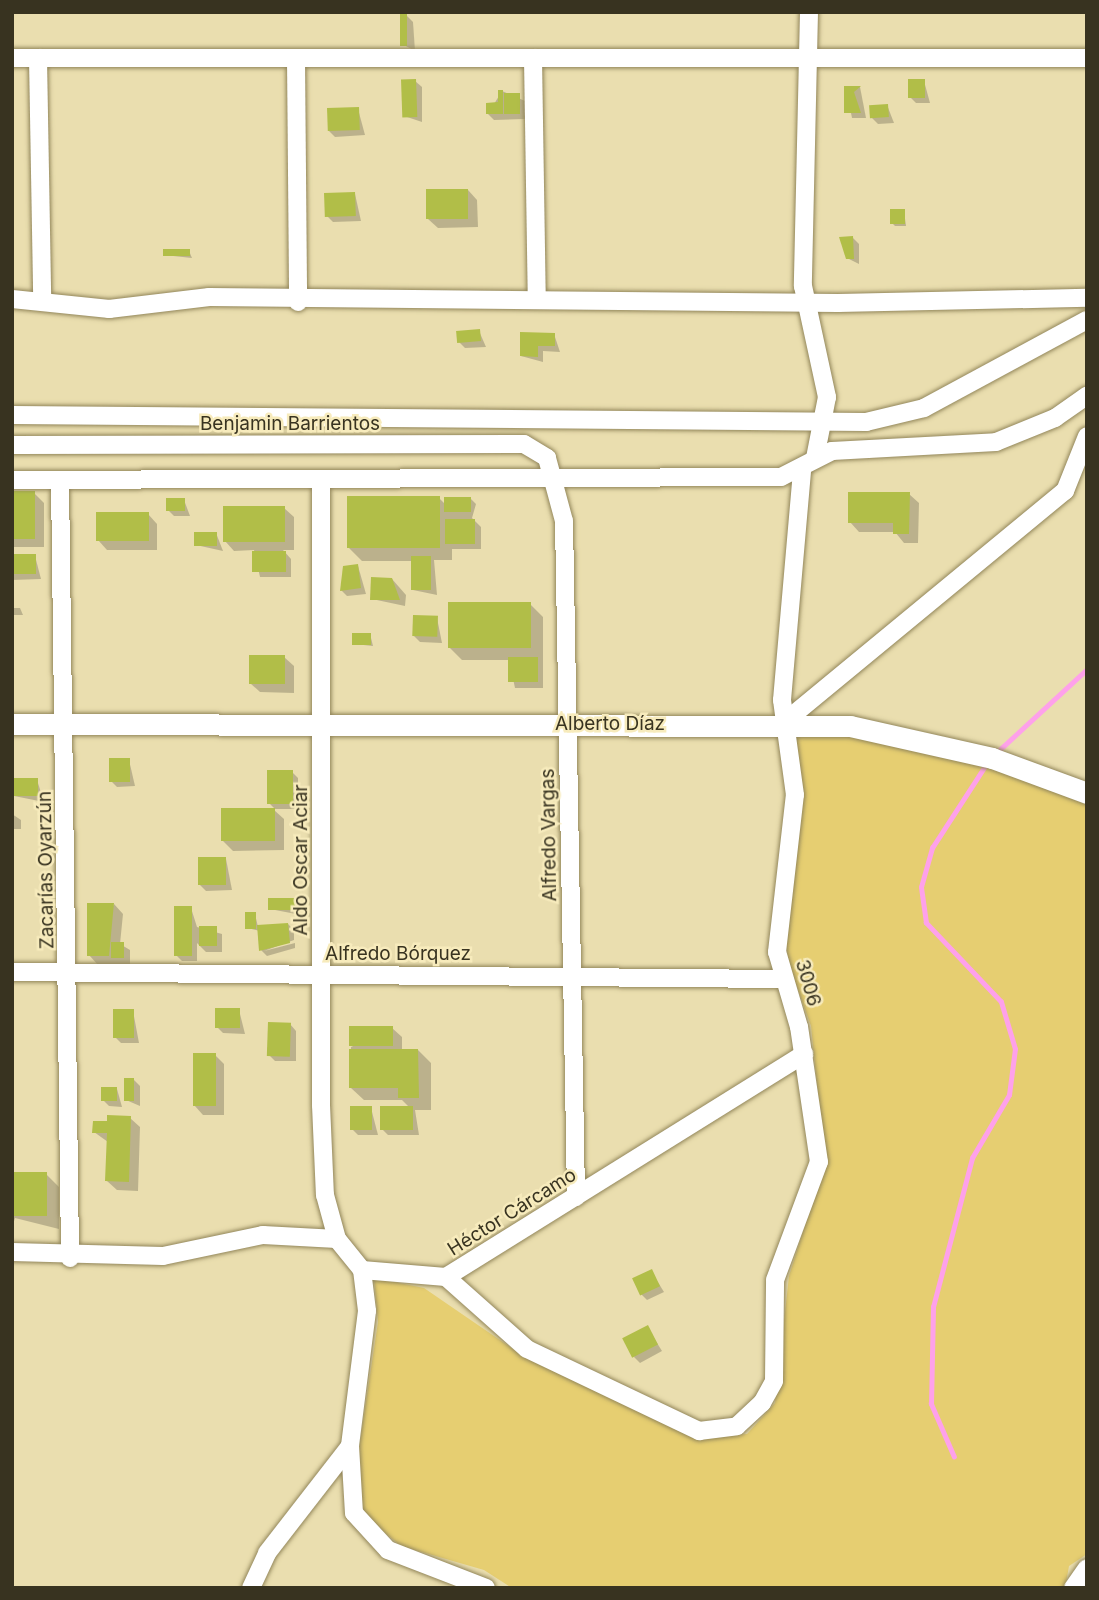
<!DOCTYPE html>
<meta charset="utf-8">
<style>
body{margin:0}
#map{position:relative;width:1099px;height:1600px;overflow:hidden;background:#eadeaf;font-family:Inter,sans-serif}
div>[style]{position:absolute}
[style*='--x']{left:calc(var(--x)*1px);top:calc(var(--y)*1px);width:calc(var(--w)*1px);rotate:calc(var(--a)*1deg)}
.green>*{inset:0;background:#e6ce71}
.shadow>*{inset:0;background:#0003}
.stream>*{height:4.5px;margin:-2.25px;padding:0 2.25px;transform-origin:2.25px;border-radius:2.25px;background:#fea1ea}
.building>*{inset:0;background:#b1be48;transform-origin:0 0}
.roads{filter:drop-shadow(0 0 2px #92865a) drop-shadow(0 0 2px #92865a)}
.minor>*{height:18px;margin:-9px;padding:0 9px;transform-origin:9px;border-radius:9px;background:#fff}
.tertiary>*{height:21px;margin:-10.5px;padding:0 10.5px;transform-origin:10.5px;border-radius:10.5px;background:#fff}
span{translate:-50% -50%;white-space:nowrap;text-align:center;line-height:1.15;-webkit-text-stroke:5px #f7ebbc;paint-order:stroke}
.street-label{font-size:19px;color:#383320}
.frame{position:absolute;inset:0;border:14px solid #383320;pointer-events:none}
</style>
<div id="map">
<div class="green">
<i style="clip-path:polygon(792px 733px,845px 733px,978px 762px,1087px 805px,1087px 1554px,1069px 1566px,1065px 1588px,512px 1588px,484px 1570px,401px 1546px,366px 1517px,361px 1503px,358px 1455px,378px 1322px,374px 1278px,424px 1288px,523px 1356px,694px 1438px,747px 1434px,775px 1403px,789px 1276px,825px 1162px,811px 1026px,789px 965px,784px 928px,804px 790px)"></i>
</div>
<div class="shadow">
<i style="clip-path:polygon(407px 16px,413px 22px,415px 51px,404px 45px)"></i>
<i style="clip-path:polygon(415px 81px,422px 87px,422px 122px,404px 116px)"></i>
<i style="clip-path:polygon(924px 81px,930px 103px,916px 103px,910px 97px)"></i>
<i style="clip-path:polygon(860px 87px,866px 118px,852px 118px,846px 88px)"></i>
<i style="clip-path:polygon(502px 91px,525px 101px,525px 119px,494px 120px,488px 114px)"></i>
<i style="clip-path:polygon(887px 105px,894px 123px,878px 124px,872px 118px)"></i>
<i style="clip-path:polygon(358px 109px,365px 135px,335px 137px,329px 131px)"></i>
<i style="clip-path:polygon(468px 190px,477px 200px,478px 227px,438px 228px,428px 219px)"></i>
<i style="clip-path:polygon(355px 194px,361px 221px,333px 222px,327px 216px)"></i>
<i style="clip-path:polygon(904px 211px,906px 226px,895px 226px,892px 223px)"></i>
<i style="clip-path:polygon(853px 238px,859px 244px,859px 264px,847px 258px)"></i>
<i style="clip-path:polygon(189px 251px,192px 258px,164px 255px)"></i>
<i style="clip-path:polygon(479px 331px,486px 347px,465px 348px,459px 342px)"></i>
<i style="clip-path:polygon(554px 334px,560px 352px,543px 351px,543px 362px,521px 356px)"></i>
<i style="clip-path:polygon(12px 493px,34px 493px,44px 503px,44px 547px,12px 547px)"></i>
<i style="clip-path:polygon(909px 494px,919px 503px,918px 543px,904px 543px,895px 532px,859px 532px,850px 522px)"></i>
<i style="clip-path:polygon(439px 498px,446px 505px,470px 498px,476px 504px,472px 518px,481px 527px,481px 549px,452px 549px,452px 560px,434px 560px,437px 595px,413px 590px,413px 561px,362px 561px,349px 548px)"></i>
<i style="clip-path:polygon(184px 500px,190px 516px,174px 516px,168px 510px)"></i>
<i style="clip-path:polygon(284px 508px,294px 517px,294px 550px,283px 550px,291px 559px,291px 577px,260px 577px,254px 550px,234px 551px,225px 541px)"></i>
<i style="clip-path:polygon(148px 514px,157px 524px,157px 550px,107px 550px,98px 540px)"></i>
<i style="clip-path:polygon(216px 533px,223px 551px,196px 545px)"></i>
<i style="clip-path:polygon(12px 556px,35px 556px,41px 579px,12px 580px)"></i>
<i style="clip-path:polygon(358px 566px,366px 594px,347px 596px,341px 590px)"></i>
<i style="clip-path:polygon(392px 579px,406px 595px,405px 606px,372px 599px)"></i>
<i style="clip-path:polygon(530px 604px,543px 617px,543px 688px,515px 688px,509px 660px,462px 660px,449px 647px)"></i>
<i style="clip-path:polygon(12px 608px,20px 608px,23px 615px,12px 615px)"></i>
<i style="clip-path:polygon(437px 618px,442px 643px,420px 642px,414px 636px)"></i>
<i style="clip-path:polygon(370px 634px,373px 646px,354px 644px)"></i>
<i style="clip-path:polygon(284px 657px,294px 666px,294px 693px,260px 692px,250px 683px)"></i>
<i style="clip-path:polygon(129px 760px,135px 786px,117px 787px,111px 781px)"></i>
<i style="clip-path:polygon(292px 772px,298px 778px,298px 809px,275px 809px,269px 803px)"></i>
<i style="clip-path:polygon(37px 780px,44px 802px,14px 796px)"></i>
<i style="clip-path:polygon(274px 810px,284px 819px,284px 850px,233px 851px,223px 841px)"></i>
<i style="clip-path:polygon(12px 814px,21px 820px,21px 829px,12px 829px)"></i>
<i style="clip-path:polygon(226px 859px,232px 890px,206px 891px,200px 885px)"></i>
<i style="clip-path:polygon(294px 900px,301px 915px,270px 909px)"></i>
<i style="clip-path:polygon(114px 904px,123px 914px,120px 944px,130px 950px,130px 964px,98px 965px,89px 955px)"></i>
<i style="clip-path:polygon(191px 908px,197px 927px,222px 934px,222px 952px,206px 952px,197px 943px,197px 961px,182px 961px,176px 955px)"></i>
<i style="clip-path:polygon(255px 914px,258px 927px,288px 924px,294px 930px,294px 940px,264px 951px,295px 943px,295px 948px,267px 956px,261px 950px,260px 931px,247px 928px)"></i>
<i style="clip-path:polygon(239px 1010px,245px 1034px,223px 1033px,217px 1027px)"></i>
<i style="clip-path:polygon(133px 1011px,139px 1043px,121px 1043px,115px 1037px)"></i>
<i style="clip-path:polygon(290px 1024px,296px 1031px,296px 1061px,275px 1061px,269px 1055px)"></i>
<i style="clip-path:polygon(392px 1028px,402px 1037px,402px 1051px,418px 1050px,431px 1063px,431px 1110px,415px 1110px,419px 1135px,388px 1135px,382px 1129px,410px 1108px,402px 1100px,364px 1100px,351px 1088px,351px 1047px)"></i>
<i style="clip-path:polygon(215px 1055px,224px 1064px,224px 1115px,203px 1115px,194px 1105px)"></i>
<i style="clip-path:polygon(134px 1080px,140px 1086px,140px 1106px,126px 1100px)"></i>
<i style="clip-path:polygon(117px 1089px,122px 1107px,109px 1106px,103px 1100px)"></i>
<i style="clip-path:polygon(371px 1108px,378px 1135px,358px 1135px,352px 1129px)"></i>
<i style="clip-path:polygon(130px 1118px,140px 1127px,138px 1191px,117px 1190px,107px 1181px,108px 1142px,94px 1132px,94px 1123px)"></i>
<i style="clip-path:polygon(12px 1174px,46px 1174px,59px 1187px,59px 1229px,15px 1218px,12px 1228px)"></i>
<i style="clip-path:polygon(651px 1271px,664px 1292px,647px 1300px,641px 1294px)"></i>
<i style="clip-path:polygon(647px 1327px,662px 1351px,640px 1363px,634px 1357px)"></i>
</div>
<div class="stream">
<i style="--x:995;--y:754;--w:125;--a:-42.7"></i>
<i style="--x:954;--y:1457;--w:58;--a:-113.5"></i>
<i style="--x:931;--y:1404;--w:97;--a:-88.8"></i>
<i style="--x:933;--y:1307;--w:154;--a:-75.3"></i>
<i style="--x:972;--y:1158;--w:73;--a:-59.6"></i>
<i style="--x:1009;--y:1095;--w:46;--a:-82.6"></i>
<i style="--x:1015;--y:1049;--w:49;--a:-106.6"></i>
<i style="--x:1001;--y:1002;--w:109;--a:-133.5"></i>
<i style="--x:926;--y:923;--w:36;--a:-98"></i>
<i style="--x:921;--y:887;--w:41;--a:-74.2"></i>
<i style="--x:932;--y:848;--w:101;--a:-57.1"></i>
</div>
<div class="building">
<i style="left:400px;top:14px;width:7px;height:32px"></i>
<i style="left:416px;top:79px;width:38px;height:15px;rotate:88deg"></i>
<i style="left:908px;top:79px;width:17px;height:19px"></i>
<i style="clip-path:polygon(844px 86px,861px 86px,854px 92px,861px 113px,844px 113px)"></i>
<i style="clip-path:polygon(498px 90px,503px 90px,503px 114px,486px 114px,486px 103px,498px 102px)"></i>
<i style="left:504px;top:93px;width:16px;height:21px"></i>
<i style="left:888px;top:104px;width:13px;height:19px;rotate:86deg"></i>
<i style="left:359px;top:107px;width:23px;height:32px;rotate:88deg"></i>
<i style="left:426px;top:189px;width:42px;height:30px"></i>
<i style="left:355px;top:192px;width:24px;height:31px;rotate:88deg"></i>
<i style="left:890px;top:209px;width:15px;height:15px"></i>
<i style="clip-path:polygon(853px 236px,854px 259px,846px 259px,839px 237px)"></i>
<i style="left:163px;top:249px;width:27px;height:7px"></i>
<i style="left:480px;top:329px;width:12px;height:24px;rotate:85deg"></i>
<i style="clip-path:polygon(520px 332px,555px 333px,555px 346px,538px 346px,538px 357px,520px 356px)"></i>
<i style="left:12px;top:491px;width:23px;height:48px"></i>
<i style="clip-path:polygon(848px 492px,910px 492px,909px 534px,893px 534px,893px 523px,848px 523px)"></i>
<i style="left:440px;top:496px;width:52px;height:93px;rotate:90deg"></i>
<i style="left:444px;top:497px;width:27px;height:15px"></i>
<i style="left:166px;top:498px;width:19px;height:13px"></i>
<i style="left:223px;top:506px;width:62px;height:36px"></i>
<i style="left:149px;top:512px;width:29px;height:53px;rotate:90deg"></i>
<i style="left:445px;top:519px;width:30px;height:25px"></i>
<i style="left:194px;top:532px;width:23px;height:14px"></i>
<i style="left:252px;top:551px;width:34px;height:21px"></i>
<i style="left:12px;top:554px;width:24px;height:20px"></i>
<i style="left:411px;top:556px;width:20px;height:34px"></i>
<i style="clip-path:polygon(358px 564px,361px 588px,340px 591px,343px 566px)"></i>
<i style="clip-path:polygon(371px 577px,392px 578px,400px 600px,370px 600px)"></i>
<i style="left:448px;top:602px;width:83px;height:46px"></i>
<i style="left:413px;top:615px;width:25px;height:21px;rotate:2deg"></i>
<i style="left:352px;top:633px;width:19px;height:12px"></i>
<i style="left:249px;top:655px;width:36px;height:29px"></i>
<i style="left:538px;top:657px;width:25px;height:30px;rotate:90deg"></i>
<i style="left:109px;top:758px;width:21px;height:24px"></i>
<i style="left:267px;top:770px;width:26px;height:34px"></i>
<i style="left:12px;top:778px;width:26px;height:18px"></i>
<i style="left:275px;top:808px;width:33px;height:54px;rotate:90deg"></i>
<i style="left:198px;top:857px;width:28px;height:28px"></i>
<i style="left:268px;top:898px;width:27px;height:12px"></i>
<i style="clip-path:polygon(87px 903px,114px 903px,109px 956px,87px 956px)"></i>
<i style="left:174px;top:906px;width:18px;height:50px"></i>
<i style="left:245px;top:912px;width:11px;height:17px"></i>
<i style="clip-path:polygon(288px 923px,290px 943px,259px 951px,257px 925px)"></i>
<i style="left:199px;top:926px;width:18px;height:20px"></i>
<i style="left:111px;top:942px;width:13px;height:16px"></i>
<i style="left:215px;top:1008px;width:25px;height:20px"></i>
<i style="left:113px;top:1009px;width:21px;height:29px"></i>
<i style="left:268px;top:1022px;width:23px;height:34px;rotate:2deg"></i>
<i style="left:393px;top:1026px;width:20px;height:44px;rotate:90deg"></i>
<i style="clip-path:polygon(349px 1049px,418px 1049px,419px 1098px,398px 1098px,398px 1088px,349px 1088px)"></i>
<i style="left:193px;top:1053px;width:23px;height:53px"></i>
<i style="left:124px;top:1078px;width:10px;height:23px"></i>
<i style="left:101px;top:1087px;width:16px;height:14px"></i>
<i style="left:350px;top:1106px;width:22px;height:24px"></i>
<i style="left:380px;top:1106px;width:33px;height:24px"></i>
<i style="clip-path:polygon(107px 1115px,131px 1116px,129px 1182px,105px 1181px,107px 1133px,92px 1133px,93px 1121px,107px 1121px)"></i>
<i style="left:12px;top:1172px;width:35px;height:44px"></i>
<i style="left:652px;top:1269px;width:19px;height:22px;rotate:65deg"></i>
<i style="left:648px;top:1325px;width:22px;height:29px;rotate:63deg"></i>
</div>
<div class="roads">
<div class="minor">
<i style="--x:809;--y:12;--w:274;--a:91.3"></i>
<i style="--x:803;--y:286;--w:114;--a:77.8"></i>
<i style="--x:827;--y:397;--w:62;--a:101.1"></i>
<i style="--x:12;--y:58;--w:1075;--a:0"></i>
<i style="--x:38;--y:58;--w:239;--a:89"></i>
<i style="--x:296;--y:58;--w:244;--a:89.5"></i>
<i style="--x:533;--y:58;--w:242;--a:89.1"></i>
<i style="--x:12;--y:299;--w:98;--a:5.9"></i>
<i style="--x:109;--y:309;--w:101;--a:-6.8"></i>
<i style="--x:209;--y:297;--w:629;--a:0.55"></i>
<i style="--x:838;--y:303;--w:249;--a:-1.2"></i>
<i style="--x:12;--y:415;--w:854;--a:0.47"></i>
<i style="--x:866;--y:422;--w:60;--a:-13.6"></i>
<i style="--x:924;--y:408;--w:185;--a:-28.4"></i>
<i style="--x:12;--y:445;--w:512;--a:-0.11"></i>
<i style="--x:524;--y:444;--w:27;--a:31"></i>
<i style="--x:547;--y:458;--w:65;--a:74.9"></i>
<i style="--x:564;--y:521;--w:676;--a:88.98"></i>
<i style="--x:12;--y:480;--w:769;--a:-0.22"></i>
<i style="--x:781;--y:477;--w:57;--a:-27"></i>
<i style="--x:832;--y:451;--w:164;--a:-3.1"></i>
<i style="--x:996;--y:442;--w:64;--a:-22.1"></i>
<i style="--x:1055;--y:418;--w:39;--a:-35"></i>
<i style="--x:60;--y:480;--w:778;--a:89.26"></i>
<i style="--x:321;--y:480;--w:625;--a:90"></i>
<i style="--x:321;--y:1105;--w:90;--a:87.5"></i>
<i style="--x:325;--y:1195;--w:46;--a:74.7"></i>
<i style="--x:782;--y:724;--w:367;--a:-39.5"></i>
<i style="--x:1065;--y:491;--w:59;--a:-68.2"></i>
<i style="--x:12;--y:972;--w:771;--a:0.52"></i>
<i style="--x:12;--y:1252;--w:151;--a:1.5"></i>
<i style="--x:163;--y:1256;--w:102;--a:-11.9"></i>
<i style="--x:263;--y:1235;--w:74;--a:3.1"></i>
<i style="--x:337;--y:1239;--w:40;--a:51"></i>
<i style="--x:362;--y:1270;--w:41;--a:83"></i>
<i style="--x:367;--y:1311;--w:136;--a:97.2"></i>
<i style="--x:350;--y:1446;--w:67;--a:86.6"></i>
<i style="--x:354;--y:1513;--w:50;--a:47.4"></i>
<i style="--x:388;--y:1550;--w:105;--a:21.2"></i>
<i style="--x:362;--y:1270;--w:84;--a:4.8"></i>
<i style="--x:446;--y:1277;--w:422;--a:-31.9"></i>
<i style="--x:446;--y:1277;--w:108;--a:41.6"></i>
<i style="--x:527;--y:1349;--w:191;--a:25.5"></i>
<i style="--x:699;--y:1431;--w:38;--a:-7"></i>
<i style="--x:737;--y:1426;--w:34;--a:-43"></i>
<i style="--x:762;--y:1403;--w:25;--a:-61"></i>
<i style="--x:774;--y:1381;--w:101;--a:-89.4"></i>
<i style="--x:775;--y:1280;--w:126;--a:-69.6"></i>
<i style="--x:819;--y:1162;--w:136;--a:-98.4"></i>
<i style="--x:799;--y:1027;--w:78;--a:-106.3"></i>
<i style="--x:777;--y:952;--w:158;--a:-83.5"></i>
<i style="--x:795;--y:795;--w:96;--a:-97.8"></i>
<i style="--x:782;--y:700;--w:230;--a:-85"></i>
<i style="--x:251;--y:1588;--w:38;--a:-65"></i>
<i style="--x:267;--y:1553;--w:135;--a:-52.2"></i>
<i style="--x:1073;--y:1588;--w:24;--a:-55"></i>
</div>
<div class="tertiary">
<i style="--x:12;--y:724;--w:838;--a:0.14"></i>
<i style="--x:850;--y:726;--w:146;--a:12.7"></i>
<i style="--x:992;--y:758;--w:101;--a:20.2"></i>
</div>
</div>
<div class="street-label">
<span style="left:290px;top:424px">Benjamin Barrientos</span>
<span style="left:610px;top:724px">Alberto Díaz</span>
<span style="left:549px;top:835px;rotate:-91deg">Alfredo Vargas</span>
<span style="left:301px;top:860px;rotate:-90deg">Aldo Oscar Aciar</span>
<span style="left:46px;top:870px;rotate:-91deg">Zacarías Oyarzún</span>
<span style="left:398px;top:954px">Alfredo Bórquez</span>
<span style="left:808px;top:983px;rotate:74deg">3006</span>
<span style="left:512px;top:1212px;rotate:-32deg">Héctor Cárcamo</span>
</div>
<div class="frame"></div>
</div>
